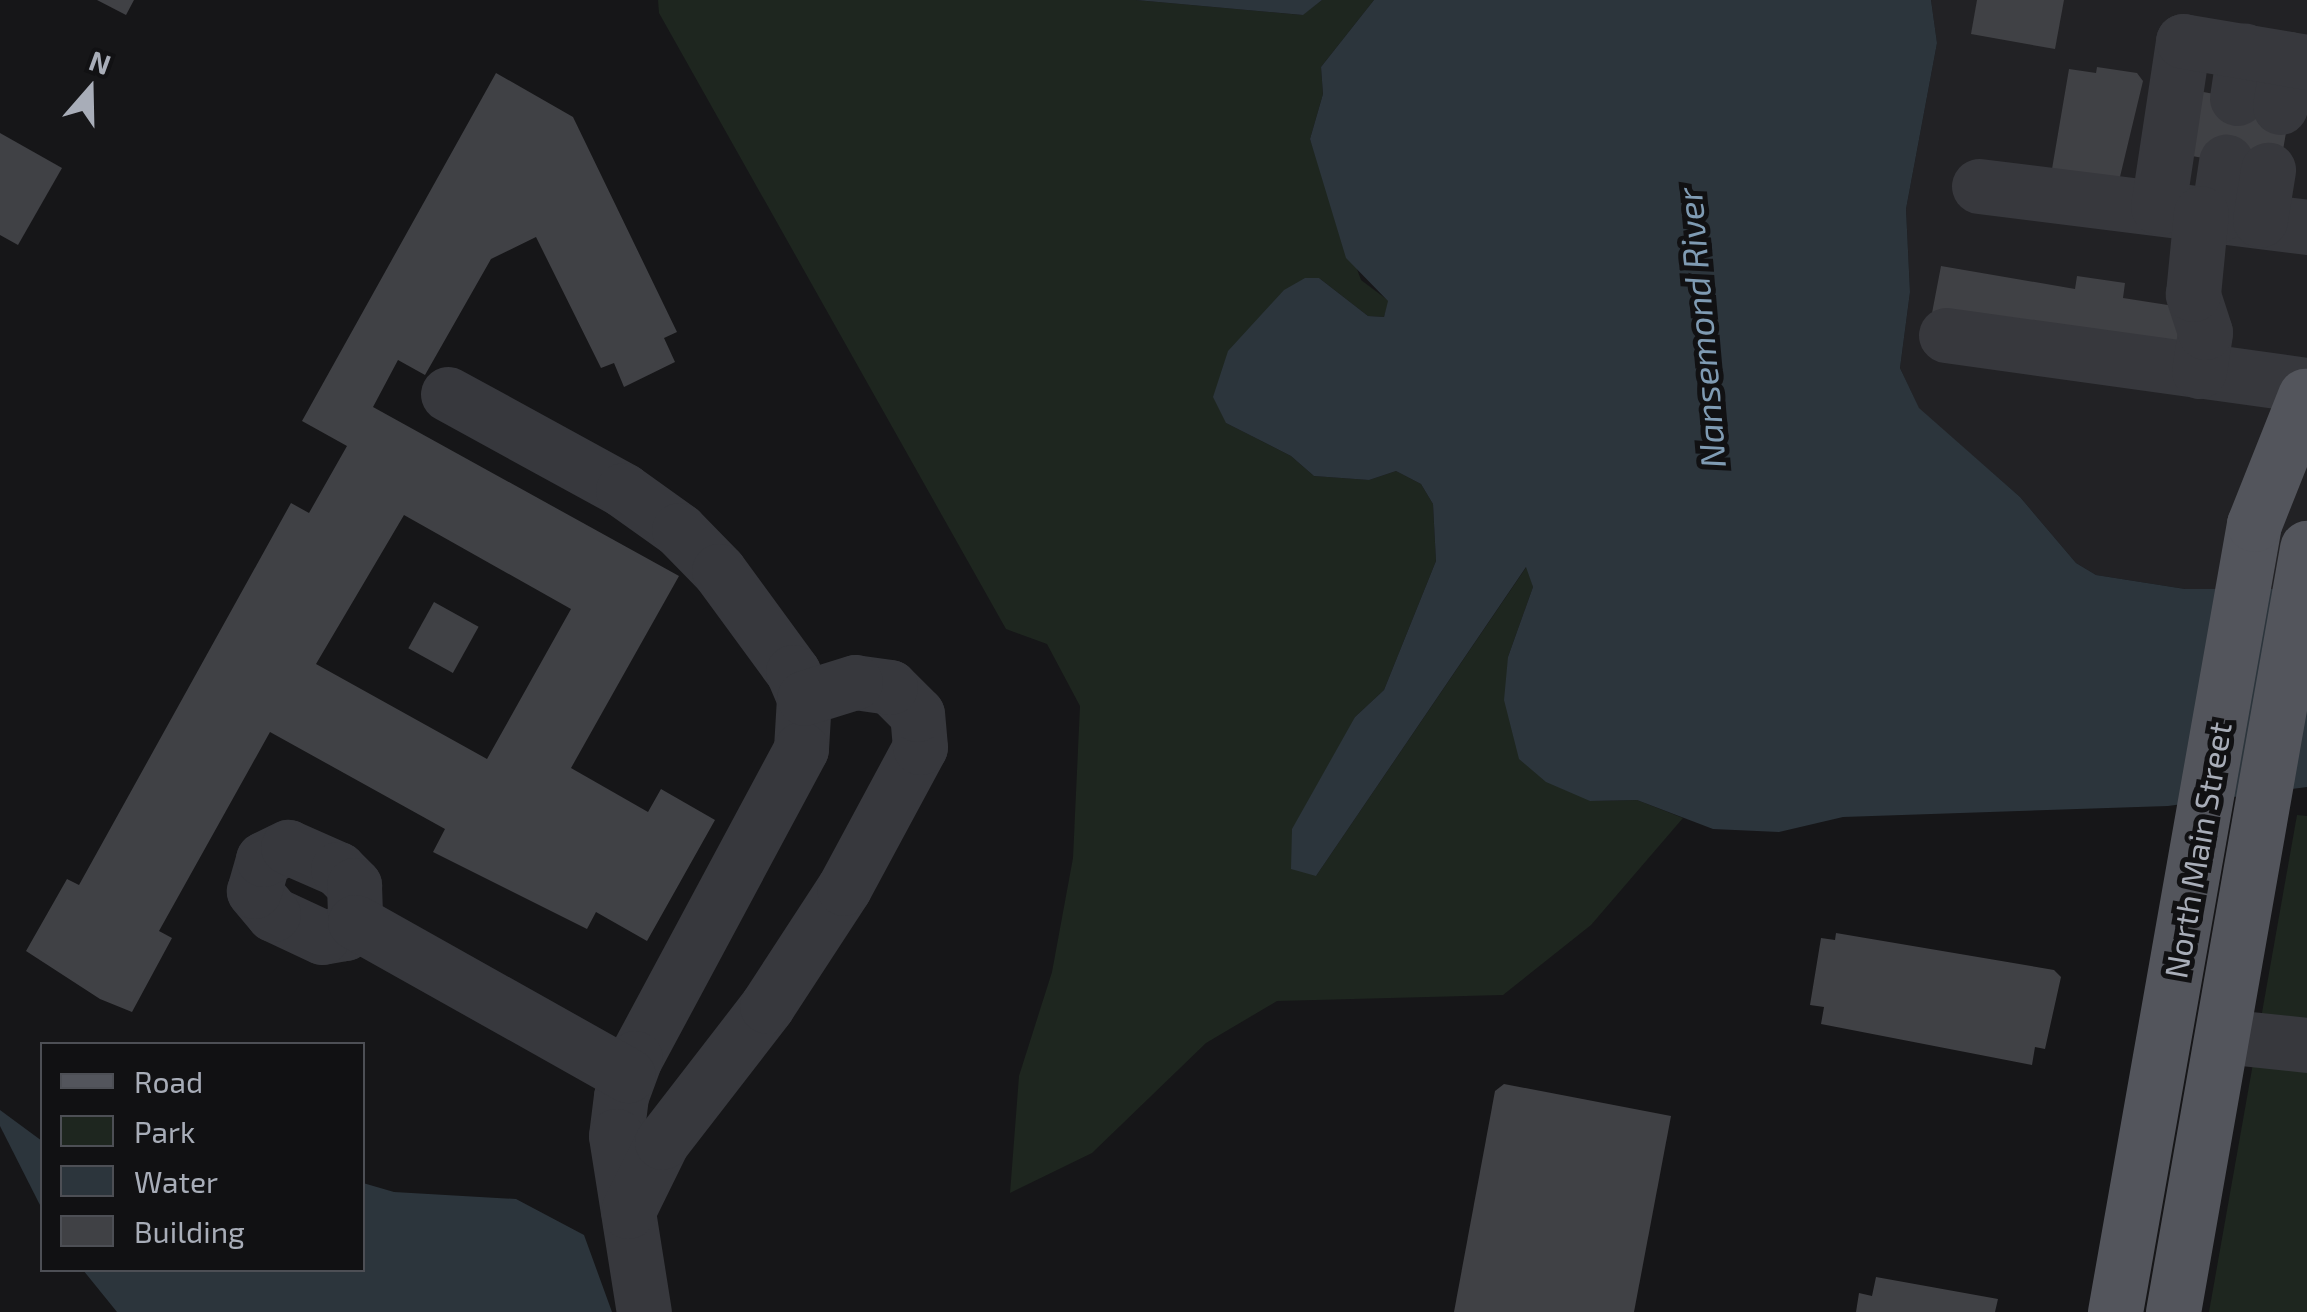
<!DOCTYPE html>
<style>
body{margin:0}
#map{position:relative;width:2307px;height:1312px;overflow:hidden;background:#161618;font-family:"Exo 2",sans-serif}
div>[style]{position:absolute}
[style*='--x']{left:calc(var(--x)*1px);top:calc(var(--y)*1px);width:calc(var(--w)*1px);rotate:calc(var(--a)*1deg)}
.built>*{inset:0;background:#222225}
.green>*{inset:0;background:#1e261f}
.water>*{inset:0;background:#2c353c}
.building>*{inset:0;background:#404145;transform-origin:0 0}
.minor>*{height:55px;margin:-27.5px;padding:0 27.5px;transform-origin:27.5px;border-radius:27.5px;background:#37383d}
.major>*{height:55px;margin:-27.5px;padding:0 27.5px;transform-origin:27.5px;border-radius:27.5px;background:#53555c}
span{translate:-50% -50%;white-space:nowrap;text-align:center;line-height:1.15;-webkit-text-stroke:10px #111113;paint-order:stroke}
.street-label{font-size:32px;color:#a8adb8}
.water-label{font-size:35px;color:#7f9bb3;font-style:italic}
.legend{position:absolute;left:40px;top:1042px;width:325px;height:230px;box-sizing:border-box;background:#111113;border:2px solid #4d4f55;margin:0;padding:12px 18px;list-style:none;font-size:30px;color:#a8adb8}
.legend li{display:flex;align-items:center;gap:20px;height:50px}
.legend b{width:50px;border:2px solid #4d4f55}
.north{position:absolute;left:40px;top:40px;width:100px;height:100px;-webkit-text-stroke:8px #111113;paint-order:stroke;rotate:20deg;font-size:28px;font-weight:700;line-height:40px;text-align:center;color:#a8adb8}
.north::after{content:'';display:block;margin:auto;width:35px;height:45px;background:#a8adb8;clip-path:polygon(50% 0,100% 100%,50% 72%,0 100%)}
</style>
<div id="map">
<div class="built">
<i style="clip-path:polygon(1931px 0,2307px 0,2307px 589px,2185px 589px,2096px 575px,2076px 563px,2020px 497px,1919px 409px,1900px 368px,1910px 292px,1906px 209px,1937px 43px)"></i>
</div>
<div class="green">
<i style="clip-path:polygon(658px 0,1136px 0,1302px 15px,1322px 0,1374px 0,1321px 67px,1323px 94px,1310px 139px,1361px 280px,1389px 301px,1384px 317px,1368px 316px,1319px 278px,1226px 423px,1291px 456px,1314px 476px,1369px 480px,1396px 471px,1421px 484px,1433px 504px,1436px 561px,1384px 690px,1355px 717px,1316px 876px,1527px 566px,1533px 587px,1508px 657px,1590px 801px,1637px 800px,1683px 818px,1591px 925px,1503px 995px,1277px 1001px,1206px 1043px,1092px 1153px,1010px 1193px,1019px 1076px,1052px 972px,1073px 858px,1080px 706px,1047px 644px,1006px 629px,659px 13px)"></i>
<i style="clip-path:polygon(2297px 815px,2307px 816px,2307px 1312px,2209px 1312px)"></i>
</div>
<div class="water">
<i style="clip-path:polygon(1136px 0,1322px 0,1303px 15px)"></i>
<i style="clip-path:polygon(1374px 0,1931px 0,1937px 43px,1906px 209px,1910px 292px,1900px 368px,1919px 408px,2020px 497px,2076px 563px,2096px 575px,2185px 589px,2307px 589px,2307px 787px,2168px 806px,1843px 817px,1779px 832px,1713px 829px,1637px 800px,1590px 801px,1546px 782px,1519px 759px,1504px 700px,1508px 657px,1533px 587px,1526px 567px,1316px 876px,1291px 869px,1292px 829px,1355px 717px,1384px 690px,1436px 561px,1433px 504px,1421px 484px,1396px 471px,1369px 480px,1314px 476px,1291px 456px,1226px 423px,1213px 397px,1228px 351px,1284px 290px,1305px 278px,1319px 278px,1368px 316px,1384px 317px,1388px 301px,1346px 258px,1310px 139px,1323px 94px,1321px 67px)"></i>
<i style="clip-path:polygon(0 1110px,42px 1141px,42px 1209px,0 1126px)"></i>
<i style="clip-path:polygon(363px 1183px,394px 1192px,516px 1199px,584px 1235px,612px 1312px,117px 1312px,83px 1270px,362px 1270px)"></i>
</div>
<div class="building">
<i style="clip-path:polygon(97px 0,134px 0,126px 15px)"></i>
<i style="clip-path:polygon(1977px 0,2064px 0,2055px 49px,1971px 34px)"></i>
<i style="clip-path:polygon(2097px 67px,2137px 73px,2143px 81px,2119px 181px,2052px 169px,2069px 69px,2096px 73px)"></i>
<i style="clip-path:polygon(evenodd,496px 73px,573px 117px,677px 332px,664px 338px,675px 362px,624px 387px,614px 363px,601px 368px,536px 237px,491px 259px,425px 375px,398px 360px,373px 407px,679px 576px,571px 768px,648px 812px,661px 789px,715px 820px,647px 941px,596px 912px,587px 929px,433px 852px,445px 829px,270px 732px,159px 931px,172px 938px,132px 1012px,100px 999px,26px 951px,67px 879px,79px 885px,291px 503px,309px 513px,347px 446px,302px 421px,496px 73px,404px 515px,571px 609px,487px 759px,316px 664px,404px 515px)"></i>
<i style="left:2192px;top:90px;width:100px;height:65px;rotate:10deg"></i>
<i style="clip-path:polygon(0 133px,62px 168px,18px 245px,0 235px)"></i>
<i style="clip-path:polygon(1941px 266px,2075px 289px,2077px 276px,2125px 283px,2123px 298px,2187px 308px,2179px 355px,1932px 313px)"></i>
<i style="left:434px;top:602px;width:51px;height:53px;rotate:29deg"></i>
<i style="clip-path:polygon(1836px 933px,2054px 970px,2061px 977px,2045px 1049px,2035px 1047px,2032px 1065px,1821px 1024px,1824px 1007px,1810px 1005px,1821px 938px,1835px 940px)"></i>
<i style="clip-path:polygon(1504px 1084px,1671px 1116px,1634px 1312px,1454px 1312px,1495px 1091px)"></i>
<i style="clip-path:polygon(1876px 1277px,1998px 1299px,1995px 1312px,1856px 1312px,1859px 1293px,1872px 1296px)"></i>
</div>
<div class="minor">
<i style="--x:2237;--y:98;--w:48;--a:-81.5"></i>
<i style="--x:2280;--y:107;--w:49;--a:-80.5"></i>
<i style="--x:1979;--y:186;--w:331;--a:7.1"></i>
<i style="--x:2158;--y:207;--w:168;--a:-81.4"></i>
<i style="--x:2183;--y:41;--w:126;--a:9.6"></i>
<i style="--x:2218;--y:215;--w:54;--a:-81.4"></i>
<i style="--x:2260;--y:220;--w:51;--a:-80.9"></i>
<i style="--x:1946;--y:335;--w:364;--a:7.9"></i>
<i style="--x:2199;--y:371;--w:39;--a:-81"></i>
<i style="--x:2205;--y:332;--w:40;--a:-108"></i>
<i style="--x:2193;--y:294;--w:81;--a:-84.4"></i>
<i style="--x:448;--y:394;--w:200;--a:28.7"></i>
<i style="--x:623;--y:490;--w:69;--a:35.5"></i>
<i style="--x:679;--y:530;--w:57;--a:45.7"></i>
<i style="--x:719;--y:571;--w:125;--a:53.8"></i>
<i style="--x:793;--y:672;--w:28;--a:67"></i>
<i style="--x:804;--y:698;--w:51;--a:93.4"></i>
<i style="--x:801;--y:749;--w:351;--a:118.2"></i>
<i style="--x:635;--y:1058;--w:40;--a:110.2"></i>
<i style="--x:621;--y:1096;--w:40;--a:97.1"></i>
<i style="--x:616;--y:1136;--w:178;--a:81"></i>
<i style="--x:355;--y:922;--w:15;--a:132"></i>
<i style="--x:345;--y:933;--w:23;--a:170"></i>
<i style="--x:322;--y:937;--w:54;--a:-154.9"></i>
<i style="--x:273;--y:914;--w:30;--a:-130"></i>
<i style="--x:254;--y:891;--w:33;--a:-74"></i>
<i style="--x:263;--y:859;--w:28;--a:-26"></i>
<i style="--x:288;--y:847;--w:55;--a:23.7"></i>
<i style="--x:338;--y:869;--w:23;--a:45"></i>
<i style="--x:354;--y:885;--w:37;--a:88"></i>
<i style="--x:355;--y:922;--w:313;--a:29.3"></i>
<i style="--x:2222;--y:1036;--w:85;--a:6"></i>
<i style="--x:628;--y:1211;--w:77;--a:-63.8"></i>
<i style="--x:662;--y:1142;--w:172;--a:-52.3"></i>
<i style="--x:767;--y:1006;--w:141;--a:-56.9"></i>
<i style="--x:844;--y:888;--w:160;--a:-61.7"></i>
<i style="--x:920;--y:747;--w:33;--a:-95"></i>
<i style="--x:917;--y:714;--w:38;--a:-135"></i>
<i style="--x:890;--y:687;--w:35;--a:-172"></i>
<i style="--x:855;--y:682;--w:53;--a:162.6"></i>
</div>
<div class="major">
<i style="--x:2115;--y:1312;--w:800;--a:-80"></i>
<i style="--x:2254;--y:524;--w:138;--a:-68.3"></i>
<i style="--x:2173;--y:1312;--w:776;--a:-80.05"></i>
</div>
<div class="street-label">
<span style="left:2197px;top:850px;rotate:-80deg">North Main Street</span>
</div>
<div class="water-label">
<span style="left:1700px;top:328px;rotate:-95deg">Nansemond River</span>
</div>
<ul class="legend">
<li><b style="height:12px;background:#53555c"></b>Road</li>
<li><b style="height:28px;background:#1e261f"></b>Park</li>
<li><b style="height:28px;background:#2c353c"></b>Water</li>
<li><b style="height:28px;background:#404145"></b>Building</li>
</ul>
<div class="north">N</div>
</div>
